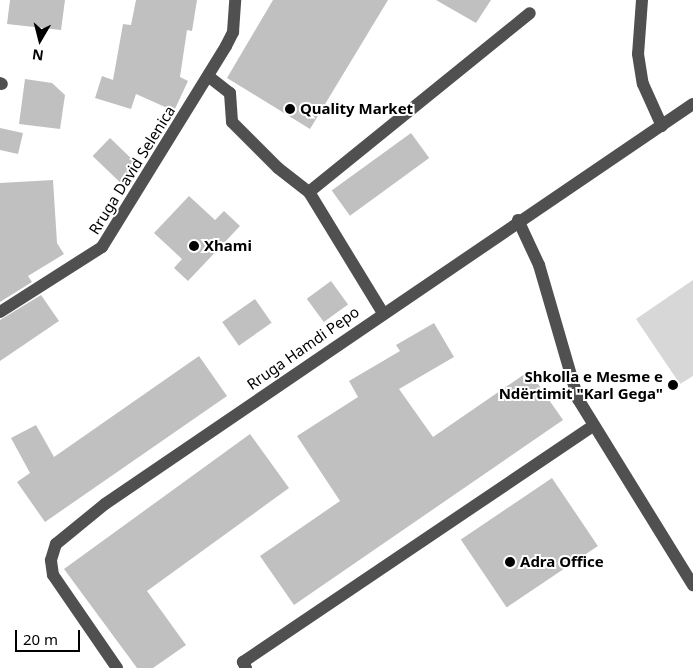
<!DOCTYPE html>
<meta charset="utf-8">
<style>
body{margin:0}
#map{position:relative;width:693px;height:668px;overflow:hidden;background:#fff;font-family:"Noto Sans",sans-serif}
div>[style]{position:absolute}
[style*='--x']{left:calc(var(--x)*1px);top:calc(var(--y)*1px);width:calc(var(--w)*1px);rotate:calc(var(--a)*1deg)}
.green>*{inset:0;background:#d7d7d7}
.building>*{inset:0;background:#c0c0c0;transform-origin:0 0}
.minor>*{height:12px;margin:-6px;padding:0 6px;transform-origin:6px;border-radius:6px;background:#505050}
.dots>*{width:14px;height:14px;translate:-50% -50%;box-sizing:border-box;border:2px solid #fff;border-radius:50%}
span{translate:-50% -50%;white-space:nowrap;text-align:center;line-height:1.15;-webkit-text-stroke:4px #fff;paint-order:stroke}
.poi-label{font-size:15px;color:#000;font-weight:700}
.left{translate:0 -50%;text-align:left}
.right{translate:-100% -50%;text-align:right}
.street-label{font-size:15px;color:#000}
.north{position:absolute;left:15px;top:15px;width:50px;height:50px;-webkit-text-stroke:4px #fff;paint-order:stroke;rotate:188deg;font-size:14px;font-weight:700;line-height:20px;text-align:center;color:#000}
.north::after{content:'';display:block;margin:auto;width:18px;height:22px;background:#000;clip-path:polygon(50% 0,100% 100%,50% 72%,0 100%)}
.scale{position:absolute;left:15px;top:630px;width:65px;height:22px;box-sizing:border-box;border:2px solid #000;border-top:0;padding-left:6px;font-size:15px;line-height:18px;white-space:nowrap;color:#000;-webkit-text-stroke:4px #fff;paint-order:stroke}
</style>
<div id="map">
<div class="green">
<i style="clip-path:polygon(693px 280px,693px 376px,680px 384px,636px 319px)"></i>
</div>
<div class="building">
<i style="clip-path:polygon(10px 0,65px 0,61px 30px,7px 24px)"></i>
<i style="clip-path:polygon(136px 0,197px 0,192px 31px,187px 30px,180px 77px,188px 81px,174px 111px,136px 94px,131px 109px,95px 98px,102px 76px,113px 80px,123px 24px,131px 25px)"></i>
<i style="clip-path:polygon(273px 0,388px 0,310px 129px,227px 78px)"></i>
<i style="clip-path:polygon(436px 0,491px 0,476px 23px)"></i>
<i style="clip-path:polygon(25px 79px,52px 83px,65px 95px,60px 129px,19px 124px)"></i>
<i style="clip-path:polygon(0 128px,23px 133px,18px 154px,0 150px)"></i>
<i style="left:411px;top:133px;width:31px;height:98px;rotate:54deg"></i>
<i style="left:110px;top:138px;width:43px;height:25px;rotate:44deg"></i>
<i style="clip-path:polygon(53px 180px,57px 243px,64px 254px,28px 276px,32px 282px,0 302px,0 183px)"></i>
<i style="clip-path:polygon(189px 196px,215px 220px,224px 211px,240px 226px,188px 281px,174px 268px,182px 259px,154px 233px)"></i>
<i style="left:331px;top:281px;width:29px;height:30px;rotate:54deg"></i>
<i style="clip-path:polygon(41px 295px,59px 321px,0 361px,0 320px)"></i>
<i style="left:255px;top:299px;width:29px;height:40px;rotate:55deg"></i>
<i style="clip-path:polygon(434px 323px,454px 357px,399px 389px,433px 437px,529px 371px,563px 420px,294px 605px,260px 556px,340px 501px,297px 436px,358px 397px,349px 381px,400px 351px,396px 345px)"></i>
<i style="clip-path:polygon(199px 356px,227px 396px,45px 522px,17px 482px,30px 473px,11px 438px,36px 425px,54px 457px)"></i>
<i style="clip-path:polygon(250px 434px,289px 488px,147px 591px,186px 645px,153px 668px,137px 668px,64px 569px)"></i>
<i style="left:552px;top:478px;width:82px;height:110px;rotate:56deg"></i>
</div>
<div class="minor">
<i style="--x:642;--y:0;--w:54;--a:94.2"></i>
<i style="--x:638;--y:54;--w:30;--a:81"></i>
<i style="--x:643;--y:84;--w:46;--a:65.7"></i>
<i style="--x:208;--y:76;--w:28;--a:38"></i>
<i style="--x:230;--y:93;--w:29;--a:86"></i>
<i style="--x:232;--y:122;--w:65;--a:45"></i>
<i style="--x:278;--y:168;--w:39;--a:38"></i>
<i style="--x:309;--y:192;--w:142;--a:58.6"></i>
<i style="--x:0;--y:83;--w:2;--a:27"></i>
<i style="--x:309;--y:192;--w:284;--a:-39"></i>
<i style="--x:518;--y:220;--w:50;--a:65"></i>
<i style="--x:539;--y:265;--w:140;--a:73.8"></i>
<i style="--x:578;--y:399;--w:219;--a:58.3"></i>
<i style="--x:0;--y:312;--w:121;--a:-32.5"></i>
<i style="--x:102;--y:247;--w:236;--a:-58.3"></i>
<i style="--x:226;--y:46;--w:16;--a:-63"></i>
<i style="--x:233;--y:32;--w:32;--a:-86"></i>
<i style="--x:117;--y:668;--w:113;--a:-124.5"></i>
<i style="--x:53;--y:575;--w:15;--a:-98"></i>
<i style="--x:51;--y:560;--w:17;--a:-73"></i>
<i style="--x:56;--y:544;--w:63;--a:-39.2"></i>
<i style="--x:105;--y:504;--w:711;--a:-34.23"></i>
<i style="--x:246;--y:668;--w:7;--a:-117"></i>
<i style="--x:243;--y:662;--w:422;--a:-34"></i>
</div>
<div class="dots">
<i style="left:290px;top:109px;background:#000"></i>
<i style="left:194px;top:246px;background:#000"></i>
<i style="left:673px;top:385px;background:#000"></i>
<i style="left:510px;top:562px;background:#000"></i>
</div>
<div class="poi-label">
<span class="left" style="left:300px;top:109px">Quality Market</span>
<span class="left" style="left:204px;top:246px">Xhami</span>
<span class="right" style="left:663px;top:385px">Shkolla e Mesme e<br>Ndërtimit "Karl Gega"</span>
<span class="left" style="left:520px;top:562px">Adra Office</span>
</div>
<div class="street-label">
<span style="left:132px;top:170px;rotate:-58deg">Rruga David Selenica</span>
<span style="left:303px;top:348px;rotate:-35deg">Rruga Hamdi Pepo</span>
</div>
<div class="north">N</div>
<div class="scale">20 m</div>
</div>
